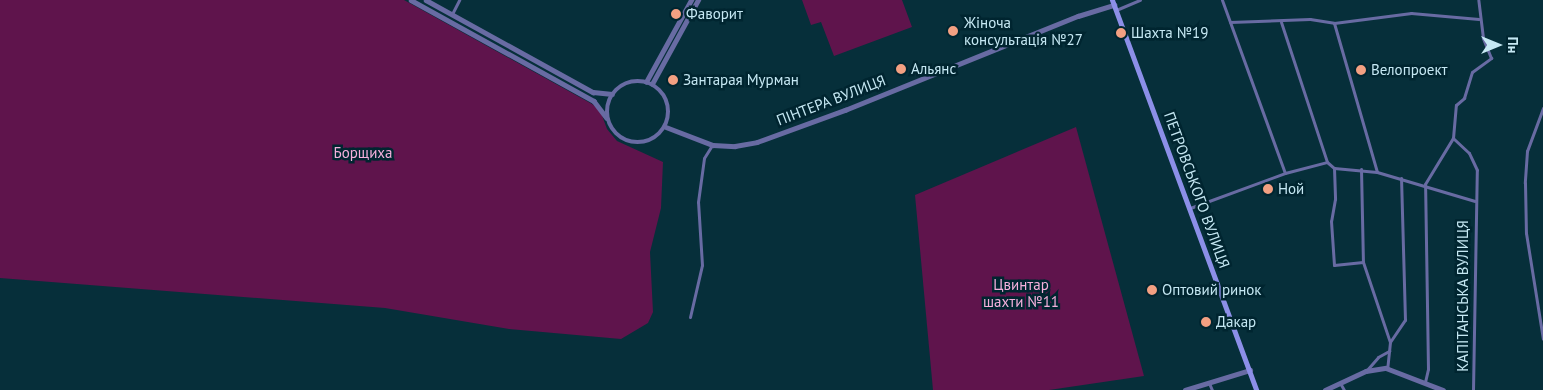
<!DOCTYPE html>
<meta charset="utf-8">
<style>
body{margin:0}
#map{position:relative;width:1543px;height:390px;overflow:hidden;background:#062f3a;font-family:"PT Sans",sans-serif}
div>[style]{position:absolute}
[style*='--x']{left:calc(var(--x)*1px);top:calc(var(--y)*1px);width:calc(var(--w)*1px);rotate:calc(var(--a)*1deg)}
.green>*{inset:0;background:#5f144c}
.minor>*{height:3px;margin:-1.5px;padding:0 1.5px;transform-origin:1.5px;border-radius:1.5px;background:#686ba3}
.tertiary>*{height:4.5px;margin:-2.25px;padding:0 2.25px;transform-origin:2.25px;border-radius:2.25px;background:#686ba3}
.tertiary>.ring{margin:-2.25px;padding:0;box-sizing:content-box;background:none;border:4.5px solid #686ba3;border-radius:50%}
.secondary>*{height:5px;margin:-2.5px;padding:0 2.5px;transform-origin:2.5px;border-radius:2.5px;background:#8c8fe8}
.dots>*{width:14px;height:14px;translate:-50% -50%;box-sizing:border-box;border:2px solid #002530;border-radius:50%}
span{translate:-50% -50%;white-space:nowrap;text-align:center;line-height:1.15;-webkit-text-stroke:5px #002530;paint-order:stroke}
.poi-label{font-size:15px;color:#c5e8f3}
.left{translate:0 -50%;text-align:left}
.street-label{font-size:15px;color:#c5e8f3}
.park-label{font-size:15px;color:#f5b0dc}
.north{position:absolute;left:1473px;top:20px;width:50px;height:50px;-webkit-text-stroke:4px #002530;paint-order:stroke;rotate:90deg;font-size:14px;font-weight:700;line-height:20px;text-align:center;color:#c5e8f3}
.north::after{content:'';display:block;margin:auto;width:18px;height:22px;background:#c5e8f3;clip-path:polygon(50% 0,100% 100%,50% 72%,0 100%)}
</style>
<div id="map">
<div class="green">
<i style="clip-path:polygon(0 0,404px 0,592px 104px,600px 110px,607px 129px,617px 141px,663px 162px,661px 208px,650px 252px,653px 312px,648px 323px,621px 339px,509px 329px,385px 308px,0 278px)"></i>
<i style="clip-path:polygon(802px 0,902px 0,912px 27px,834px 56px,821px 22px,811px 25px)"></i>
<i style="clip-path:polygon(1076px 127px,1144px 376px,1049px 390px,933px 390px,915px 195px)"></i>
</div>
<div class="minor">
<i style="--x:1222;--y:0;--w:184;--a:70"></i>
<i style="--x:1116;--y:10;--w:26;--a:-23"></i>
<i style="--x:452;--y:14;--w:16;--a:-63"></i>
<i style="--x:1230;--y:22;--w:80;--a:-2.1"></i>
<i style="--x:1310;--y:19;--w:24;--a:9"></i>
<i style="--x:1334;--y:23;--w:78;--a:-7.4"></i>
<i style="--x:1411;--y:13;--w:68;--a:5"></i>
<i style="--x:1281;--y:22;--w:147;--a:71.8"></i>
<i style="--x:1327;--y:162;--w:9;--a:41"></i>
<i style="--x:1334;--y:168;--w:31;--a:88"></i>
<i style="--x:1335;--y:199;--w:22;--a:100"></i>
<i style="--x:1331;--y:221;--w:44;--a:86.1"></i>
<i style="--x:1334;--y:265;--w:29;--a:-6"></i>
<i style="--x:1334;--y:23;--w:155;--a:73.9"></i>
<i style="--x:1543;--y:108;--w:46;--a:110.4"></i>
<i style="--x:1527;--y:151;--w:32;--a:94"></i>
<i style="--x:1525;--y:183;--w:50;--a:88.9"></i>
<i style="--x:1526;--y:233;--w:107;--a:80.9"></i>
<i style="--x:1334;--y:168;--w:43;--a:5.3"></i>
<i style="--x:1377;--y:172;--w:102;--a:16.5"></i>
<i style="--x:1361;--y:169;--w:93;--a:88.8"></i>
<i style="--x:1363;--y:262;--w:84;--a:71.4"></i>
<i style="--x:1390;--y:342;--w:27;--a:96"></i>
<i style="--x:1190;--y:208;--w:101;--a:-20.2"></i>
<i style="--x:1285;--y:173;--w:43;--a:-14.7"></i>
<i style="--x:690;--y:317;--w:53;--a:-77"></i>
<i style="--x:702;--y:265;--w:63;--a:-93.6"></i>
<i style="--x:698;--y:202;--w:44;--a:-82.2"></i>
<i style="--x:704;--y:158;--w:15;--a:-58"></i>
<i style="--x:1390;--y:342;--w:27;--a:-56"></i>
<i style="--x:1405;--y:320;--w:142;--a:-91.6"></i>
<i style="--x:1366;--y:371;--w:18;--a:-49"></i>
<i style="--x:1378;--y:357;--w:13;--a:-29"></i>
<i style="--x:1425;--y:382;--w:13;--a:-77"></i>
<i style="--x:1428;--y:369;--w:185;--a:-90.9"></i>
<i style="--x:1425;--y:184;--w:54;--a:-58.7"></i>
<i style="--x:1209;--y:383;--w:8;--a:67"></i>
<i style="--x:1340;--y:383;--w:8;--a:60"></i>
<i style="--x:1473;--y:390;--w:220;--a:-89"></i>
<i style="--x:1477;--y:170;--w:19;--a:-115"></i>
<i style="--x:1469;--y:153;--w:22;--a:-137"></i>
<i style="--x:1453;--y:138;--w:33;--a:-85"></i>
<i style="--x:1456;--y:105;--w:11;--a:-41"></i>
<i style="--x:1464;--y:98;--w:27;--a:-73"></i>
<i style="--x:1472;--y:72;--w:24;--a:-36"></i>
<i style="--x:1491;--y:58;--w:22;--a:-112"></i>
<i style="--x:1483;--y:38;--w:38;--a:-97"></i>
</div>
<div class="tertiary">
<i style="--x:411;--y:0;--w:209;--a:28.9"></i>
<i style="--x:594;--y:101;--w:21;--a:53"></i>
<i style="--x:426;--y:0;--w:191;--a:28.9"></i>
<i style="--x:593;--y:92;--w:19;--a:6"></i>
<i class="ring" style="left:607px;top:81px;width:57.5px;height:57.5px"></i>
<i style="--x:646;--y:82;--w:94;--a:-61.2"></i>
<i style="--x:652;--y:84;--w:96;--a:-61.3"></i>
<i style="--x:666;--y:127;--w:50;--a:21"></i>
<i style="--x:713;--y:145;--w:22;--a:3"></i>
<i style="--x:735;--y:146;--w:22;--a:-10"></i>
<i style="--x:757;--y:142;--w:94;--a:-20"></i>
<i style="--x:845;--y:110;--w:251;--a:-22"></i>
<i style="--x:1078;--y:16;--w:38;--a:-17"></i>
<i style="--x:1185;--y:390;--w:68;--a:-17.1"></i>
<i style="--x:1325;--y:390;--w:45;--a:-24.9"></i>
<i style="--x:1366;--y:371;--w:20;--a:-9"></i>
<i style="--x:1386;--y:368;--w:61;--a:21.1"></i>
</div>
<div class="secondary">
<i style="--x:1112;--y:0;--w:416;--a:69.7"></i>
</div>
<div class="dots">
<i style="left:676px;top:14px;background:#f3a082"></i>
<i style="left:953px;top:31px;background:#f3a082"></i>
<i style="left:1121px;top:33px;background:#f3a082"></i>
<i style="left:901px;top:69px;background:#f3a082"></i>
<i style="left:1361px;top:70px;background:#f3a082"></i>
<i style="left:673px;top:80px;background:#f3a082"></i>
<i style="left:1268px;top:189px;background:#f3a082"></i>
<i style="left:1152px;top:290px;background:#f3a082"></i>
<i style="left:1206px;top:322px;background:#f3a082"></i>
</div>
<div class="poi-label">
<span class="left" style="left:686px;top:14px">Фаворит</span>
<span class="left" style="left:964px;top:31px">Жіноча<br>консультація №27</span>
<span class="left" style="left:1131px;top:33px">Шахта №19</span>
<span class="left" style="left:911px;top:69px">Альянс</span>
<span class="left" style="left:1371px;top:70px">Велопроект</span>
<span class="left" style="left:683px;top:80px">Зантарая Мурман</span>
<span class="left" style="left:1278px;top:189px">Ной</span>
<span class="left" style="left:1162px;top:290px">Оптовий ринок</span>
<span class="left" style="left:1216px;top:322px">Дакар</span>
</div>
<div class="street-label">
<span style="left:831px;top:100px;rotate:-21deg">ПІНТЕРА ВУЛИЦЯ</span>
<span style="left:1197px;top:190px;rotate:70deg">ПЕТРОВСЬКОГО ВУЛИЦЯ</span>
<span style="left:1463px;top:296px;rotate:-90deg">КАПІТАНСЬКА ВУЛИЦЯ</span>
</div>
<div class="park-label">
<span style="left:363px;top:153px">Борщиха</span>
<span style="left:1021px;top:293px">Цвинтар<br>шахти №11</span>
</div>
<div class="north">Пн</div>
</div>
